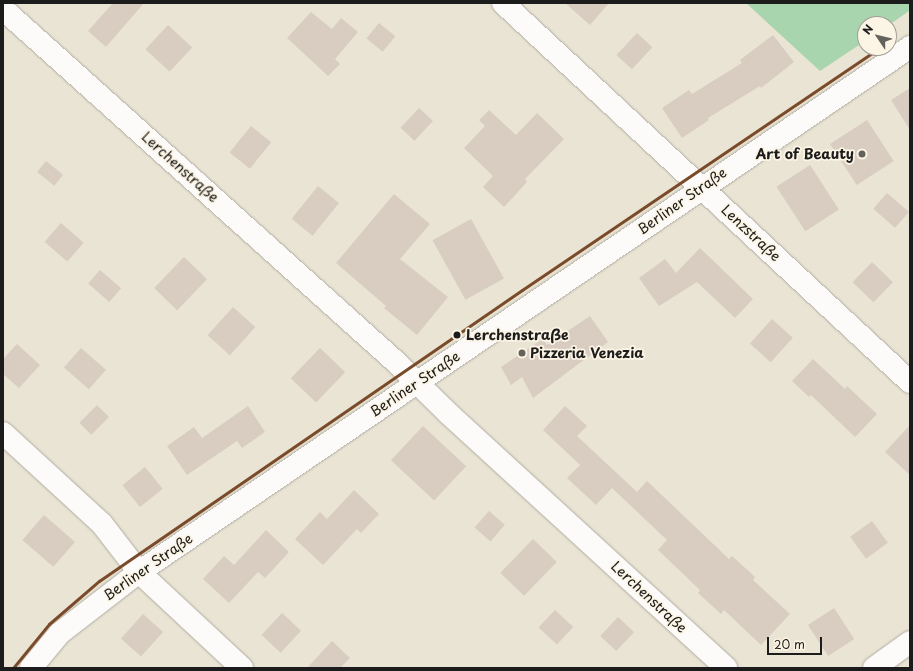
<!DOCTYPE html>
<meta charset="utf-8">
<style>
body{margin:0}
#map{position:relative;width:913px;height:671px;overflow:hidden;background:#eae4d4;font-family:"Playpen Sans",sans-serif}
div>[style]{position:absolute}
[style*='--x']{left:calc(var(--x)*1px);top:calc(var(--y)*1px);width:calc(var(--w)*1px);rotate:calc(var(--a)*1deg)}
.green>*{inset:0;background:#a9d5ae}
.building>*{inset:0;background:#d9ccc1;transform-origin:0 0}
.roads{filter:drop-shadow(0 0 1px #b0aca2) drop-shadow(0 0 1px #b0aca2)}
.minor>*{height:22px;margin:-11px;padding:0 11px;transform-origin:11px;border-radius:11px;background:#fcfbf9}
.tram-1>*{height:3px;margin:-1.5px;padding:0 1.5px;transform-origin:1.5px;border-radius:1.5px;background:#7a4b2a}
.dots>*{width:11px;height:11px;translate:-50% -50%;box-sizing:border-box;border:2px solid #fcf5e5;border-radius:50%}
span{translate:-50% -50%;white-space:nowrap;text-align:center;line-height:1.15;-webkit-text-stroke:3.5px #fcf5e5;paint-order:stroke}
.poi-label{font-size:14px;color:#1c1c1c;font-weight:700}
.right{translate:-100% -50%;text-align:right}
.left{translate:0 -50%;text-align:left}
.street-label{font-size:14px;color:#1c1c1c}
.stop-label{font-size:14px;color:#1c1c1c;font-weight:700}
.frame{position:absolute;inset:0;border:4px solid #1c1c1c;pointer-events:none}
.north{position:absolute;left:857px;top:16px;width:40px;height:40px;box-sizing:border-box;background:#fcf5e5;border:1px solid #a29e95;border-radius:50%;rotate:305deg;font-size:11px;font-weight:700;line-height:16px;text-align:center;color:#1c1c1c}
.north::after{content:'';display:block;margin:auto;width:14px;height:18px;background:#64625c;clip-path:polygon(50% 0,100% 100%,50% 72%,0 100%)}
.scale{position:absolute;left:767px;top:637px;width:55px;height:18px;box-sizing:border-box;border:2px solid #1c1c1c;border-top:0;padding-left:5px;font-size:12px;line-height:14px;white-space:nowrap;color:#1c1c1c;-webkit-text-stroke:3px #fcf5e5;paint-order:stroke}
</style>
<div id="map">
<div class="green">
<i style="clip-path:polygon(746px 3px,910px 3px,909px 11px,889px 25px,865px 24px,865px 41px,820px 71px)"></i>
</div>
<div class="building">
<i style="clip-path:polygon(113px 3px,144px 3px,106px 47px,88px 31px)"></i>
<i style="clip-path:polygon(565px 3px,609px 3px,590px 25px)"></i>
<i style="clip-path:polygon(311px 12px,332px 29px,341px 18px,358px 32px,335px 59px,340px 64px,328px 76px,287px 38px)"></i>
<i style="left:379px;top:23px;width:21px;height:20px;rotate:39deg"></i>
<i style="left:168px;top:25px;width:33px;height:33px;rotate:43deg"></i>
<i style="left:637px;top:33px;width:21px;height:30px;rotate:43deg"></i>
<i style="clip-path:polygon(773px 35px,794px 62px,761px 88px,760px 86px,708px 118px,709px 120px,682px 138px,662px 108px,689px 90px,692px 94px,742px 63px,740px 60px)"></i>
<i style="clip-path:polygon(910px 88px,910px 130px,891px 100px)"></i>
<i style="left:419px;top:108px;width:19px;height:27px;rotate:43deg"></i>
<i style="clip-path:polygon(489px 110px,516px 135px,537px 113px,564px 139px,525px 179px,527px 182px,504px 207px,483px 187px,493px 176px,464px 148px,485px 126px,479px 120px)"></i>
<i style="left:867px;top:120px;width:49px;height:44px;rotate:57deg"></i>
<i style="left:251px;top:126px;width:26px;height:34px;rotate:39deg"></i>
<i style="left:46px;top:161px;width:22px;height:14px;rotate:39deg"></i>
<i style="left:810px;top:165px;width:53px;height:40px;rotate:57deg"></i>
<i style="left:318px;top:186px;width:27px;height:42px;rotate:39deg"></i>
<i style="left:887px;top:193px;width:29px;height:21px;rotate:41deg"></i>
<i style="clip-path:polygon(394px 194px,430px 224px,400px 259px,448px 297px,417px 335px,384px 308px,386px 306px,336px 263px)"></i>
<i style="left:471px;top:219px;width:68px;height:44px;rotate:61deg"></i>
<i style="left:61px;top:223px;width:30px;height:25px;rotate:41deg"></i>
<i style="clip-path:polygon(700px 248px,753px 299px,735px 318px,697px 282px,659px 306px,639px 278px,665px 259px,676px 273px)"></i>
<i style="left:184px;top:257px;width:32px;height:43px;rotate:44deg"></i>
<i style="left:872px;top:262px;width:29px;height:28px;rotate:44deg"></i>
<i style="left:100px;top:270px;width:28px;height:18px;rotate:41deg"></i>
<i style="left:233px;top:307px;width:30px;height:38px;rotate:42deg"></i>
<i style="clip-path:polygon(590px 316px,608px 342px,533px 398px,522px 377px,511px 385px,501px 367px,543px 339px,547px 345px)"></i>
<i style="left:772px;top:319px;width:28px;height:33px;rotate:42deg"></i>
<i style="clip-path:polygon(17px 344px,40px 365px,19px 388px,3px 374px,3px 359px)"></i>
<i style="left:81px;top:348px;width:33px;height:26px;rotate:41deg"></i>
<i style="left:320px;top:348px;width:35px;height:42px;rotate:44deg"></i>
<i style="clip-path:polygon(813px 359px,845px 389px,847px 386px,877px 414px,855px 437px,811px 395px,809px 397px,792px 381px)"></i>
<i style="left:97px;top:405px;width:17px;height:25px;rotate:45deg"></i>
<i style="clip-path:polygon(248px 406px,265px 432px,242px 448px,237px 441px,187px 475px,167px 446px,194px 427px,202px 438px)"></i>
<i style="clip-path:polygon(565px 406px,587px 426px,577px 436px,637px 492px,647px 481px,729px 559px,732px 556px,755px 577px,753px 580px,790px 614px,761px 645px,724px 610px,721px 614px,698px 593px,700px 590px,658px 550px,667px 540px,612px 488px,596px 505px,567px 478px,580px 465px,543px 430px)"></i>
<i style="clip-path:polygon(910px 425px,910px 475px,885px 452px)"></i>
<i style="left:423px;top:426px;width:59px;height:47px;rotate:43deg"></i>
<i style="left:145px;top:467px;width:28px;height:29px;rotate:51deg"></i>
<i style="clip-path:polygon(354px 490px,379px 514px,361px 533px,357px 529px,323px 565px,295px 539px,320px 512px,327px 519px)"></i>
<i style="left:489px;top:511px;width:21px;height:22px;rotate:41deg"></i>
<i style="left:44px;top:515px;width:41px;height:33px;rotate:41deg"></i>
<i style="left:872px;top:521px;width:27px;height:27px;rotate:54deg"></i>
<i style="clip-path:polygon(266px 530px,289px 552px,265px 578px,258px 572px,229px 603px,203px 579px,224px 556px,234px 565px)"></i>
<i style="left:533px;top:539px;width:33px;height:47px;rotate:44deg"></i>
<i style="left:834px;top:608px;width:37px;height:31px;rotate:57deg"></i>
<i style="left:555px;top:610px;width:25px;height:24px;rotate:43deg"></i>
<i style="left:282px;top:613px;width:26px;height:30px;rotate:43deg"></i>
<i style="left:143px;top:614px;width:27px;height:33px;rotate:42deg"></i>
<i style="left:618px;top:617px;width:22px;height:26px;rotate:43deg"></i>
<i style="clip-path:polygon(332px 641px,350px 658px,340px 668px,307px 668px)"></i>
</div>
<div class="roads">
<div class="minor">
<i style="--x:503;--y:3;--w:556;--a:42.96"></i>
<i style="--x:3;--y:9;--w:530;--a:41.94"></i>
<i style="--x:397;--y:363;--w:73;--a:44.4"></i>
<i style="--x:449;--y:414;--w:376;--a:42.5"></i>
<i style="--x:3;--y:433;--w:134;--a:42.6"></i>
<i style="--x:102;--y:524;--w:61;--a:52.4"></i>
<i style="--x:139;--y:572;--w:141;--a:43"></i>
<i style="--x:31;--y:668;--w:45;--a:-50.4"></i>
<i style="--x:60;--y:633;--w:100;--a:-37.7"></i>
<i style="--x:139;--y:572;--w:933;--a:-34.25"></i>
<i style="--x:874;--y:668;--w:44;--a:-35.8"></i>
</div>
</div>
<div class="tram-1">
<i style="--x:13;--y:668;--w:57;--a:-50.7"></i>
<i style="--x:49;--y:624;--w:66;--a:-40.7"></i>
<i style="--x:99;--y:581;--w:513;--a:-34.53"></i>
<i style="--x:522;--y:290;--w:432;--a:-34.1"></i>
</div>
<div class="dots">
<i style="left:862px;top:154px;background:#64625c"></i>
<i style="left:457px;top:335px;background:#1c1c1c"></i>
<i style="left:522px;top:353px;background:#64625c"></i>
</div>
<div class="poi-label">
<span class="right" style="left:854px;top:154px">Art of Beauty</span>
<span class="left" style="left:530px;top:353px">Pizzeria Venezia</span>
</div>
<div class="street-label">
<span style="left:180px;top:167px;rotate:42deg">Lerchenstraße</span>
<span style="left:682px;top:201px;rotate:-35deg">Berliner Straße</span>
<span style="left:751px;top:233px;rotate:43deg">Lenzstraße</span>
<span style="left:415px;top:384px;rotate:-34deg">Berliner Straße</span>
<span style="left:148px;top:567px;rotate:-35deg">Berliner Straße</span>
<span style="left:649px;top:597px;rotate:43deg">Lerchenstraße</span>
</div>
<div class="stop-label">
<span class="left" style="left:466px;top:335px">Lerchenstraße</span>
</div>
<div class="frame"></div>
<div class="north">N</div>
<div class="scale">20 m</div>
</div>
